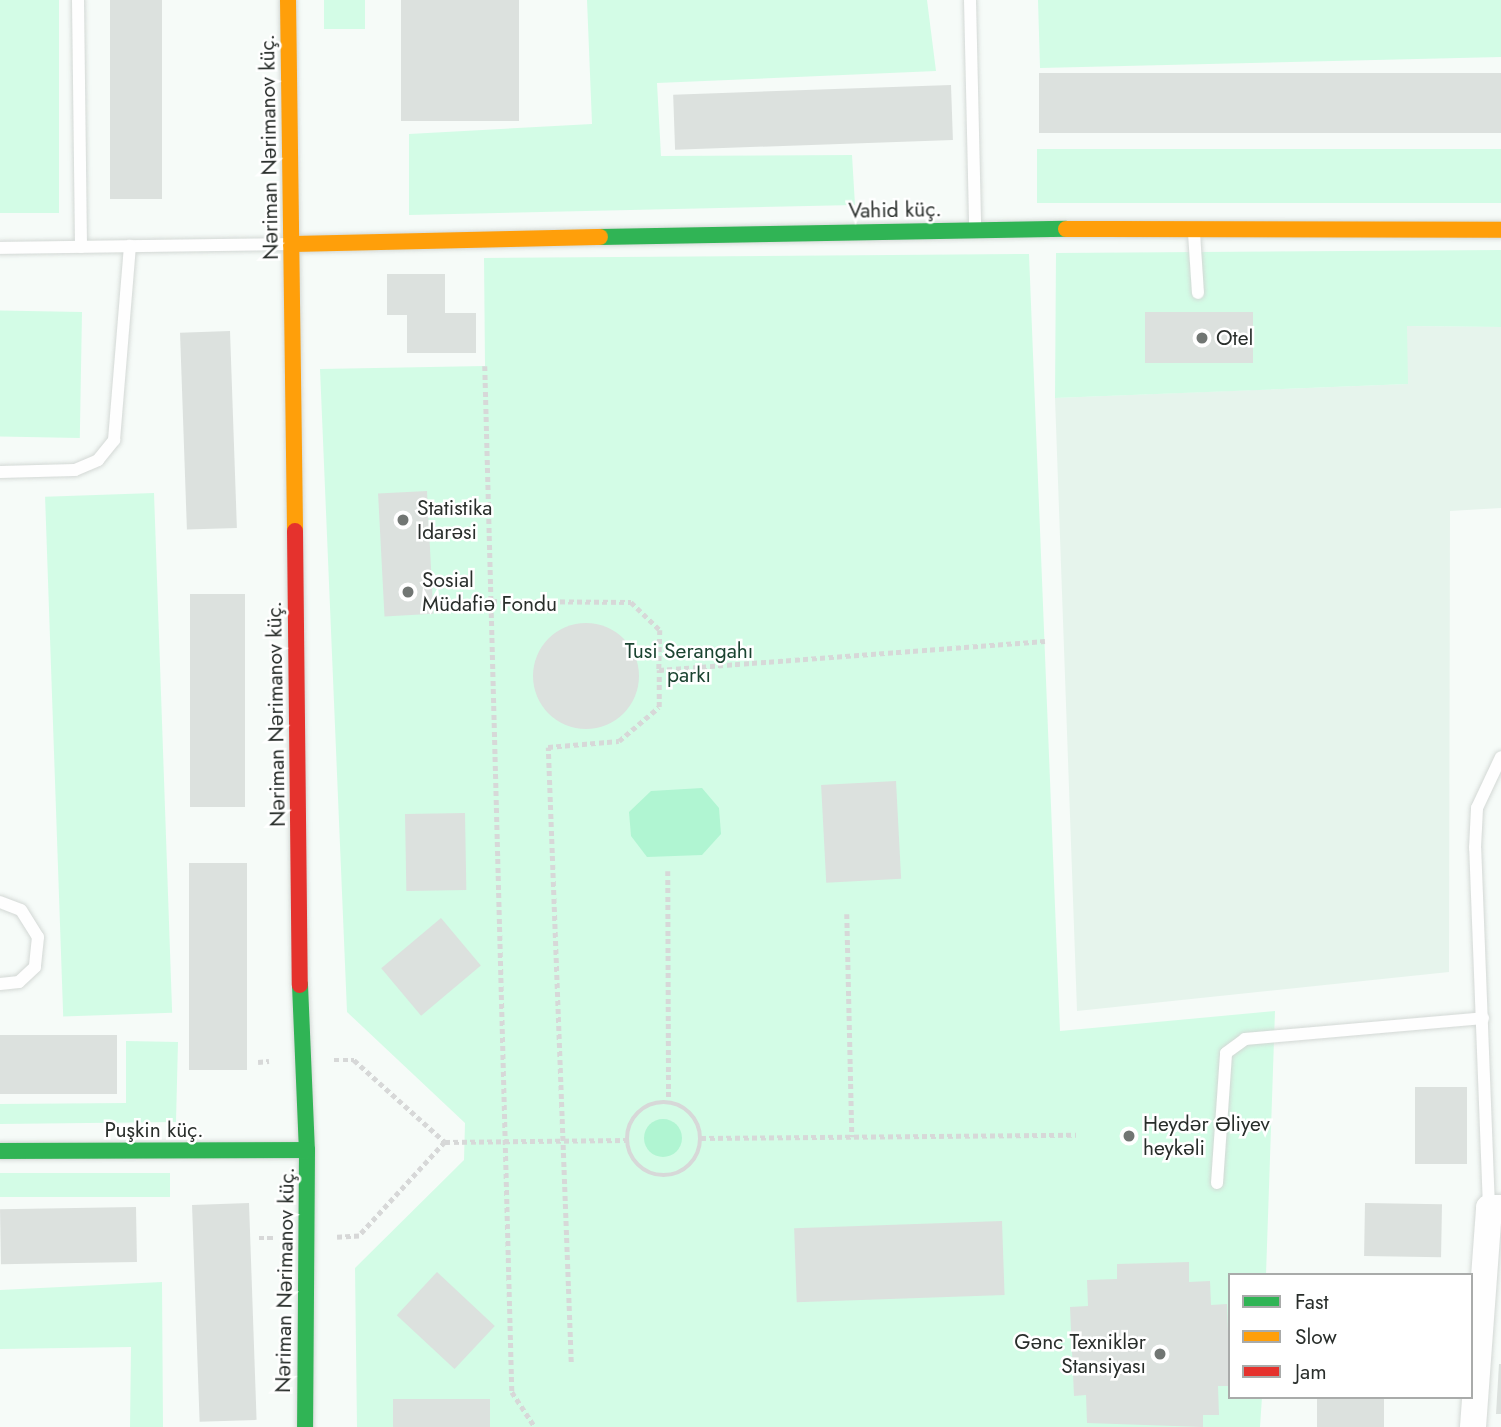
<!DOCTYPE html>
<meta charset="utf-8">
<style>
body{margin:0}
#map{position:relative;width:1501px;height:1427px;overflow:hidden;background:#f6fbf8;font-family:Jost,sans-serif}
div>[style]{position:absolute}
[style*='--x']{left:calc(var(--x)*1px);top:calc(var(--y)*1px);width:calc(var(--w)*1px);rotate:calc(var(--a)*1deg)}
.built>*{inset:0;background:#e6f4ec}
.green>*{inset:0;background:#d3fce6;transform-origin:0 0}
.water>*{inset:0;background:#b0f5d2}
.round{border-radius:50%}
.building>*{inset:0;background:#dce1de;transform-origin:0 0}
.path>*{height:4.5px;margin-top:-2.25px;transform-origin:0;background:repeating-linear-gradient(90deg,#d7d8d8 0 5px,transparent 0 8.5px)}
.path>.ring{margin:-2.25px;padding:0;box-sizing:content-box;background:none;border:4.5px solid #d7d8d8;border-radius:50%}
.roads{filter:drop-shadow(0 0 2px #d3d8d5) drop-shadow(0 0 2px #d3d8d5)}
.lane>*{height:12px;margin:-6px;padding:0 6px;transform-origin:6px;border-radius:6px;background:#fefefe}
.street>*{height:26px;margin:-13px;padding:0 13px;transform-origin:13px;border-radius:13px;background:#fefefe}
.fast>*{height:16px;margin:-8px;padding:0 8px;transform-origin:8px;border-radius:8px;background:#30b455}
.slow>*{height:16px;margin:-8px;padding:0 8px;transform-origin:8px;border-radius:8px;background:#ff9f0a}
.jam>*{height:16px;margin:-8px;padding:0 8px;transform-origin:8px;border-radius:8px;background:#e5322d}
.dots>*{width:19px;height:19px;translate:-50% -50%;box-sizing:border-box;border:4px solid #fff;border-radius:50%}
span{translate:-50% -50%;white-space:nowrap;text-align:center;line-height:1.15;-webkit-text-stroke:5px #fff;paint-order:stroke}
.street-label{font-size:21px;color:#292e2b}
.poi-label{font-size:21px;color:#292e2b}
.left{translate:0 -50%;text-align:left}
.right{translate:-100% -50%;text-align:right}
.park-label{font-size:21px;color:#1b4431}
.legend{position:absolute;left:1228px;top:1273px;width:245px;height:126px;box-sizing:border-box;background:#fff;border:2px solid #a9abaa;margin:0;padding:9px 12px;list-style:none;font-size:21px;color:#292e2b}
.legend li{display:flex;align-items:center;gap:14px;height:35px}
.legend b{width:35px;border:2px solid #a9abaa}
</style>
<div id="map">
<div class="built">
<i style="clip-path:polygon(1406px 326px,1501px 327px,1501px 508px,1450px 511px,1449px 972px,1077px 1011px,1055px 398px,1407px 384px)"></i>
</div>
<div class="green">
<i style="left:0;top:0;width:59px;height:213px"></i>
<i style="left:324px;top:0;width:41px;height:29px"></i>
<i style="clip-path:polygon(587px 0,927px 0,936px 71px,657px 83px,661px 156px,852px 155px,855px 205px,409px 215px,409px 134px,592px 124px)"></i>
<i style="clip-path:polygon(1038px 0,1501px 0,1501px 57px,1040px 68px)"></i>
<i style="left:1501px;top:149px;width:54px;height:464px;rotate:90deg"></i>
<i style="clip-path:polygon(1501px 250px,1501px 327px,1407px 326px,1408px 384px,1055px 398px,1056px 253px)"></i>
<i style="clip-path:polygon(1029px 254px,1060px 1031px,1275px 1011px,1266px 1275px,1230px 1275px,1230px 1397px,1262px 1397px,1260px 1427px,357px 1427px,355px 1268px,464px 1160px,465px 1123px,347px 1012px,320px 369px,485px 366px,484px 258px)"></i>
<i style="left:82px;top:312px;width:126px;height:82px;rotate:91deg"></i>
<i style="left:154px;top:493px;width:520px;height:109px;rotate:88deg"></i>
<i style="clip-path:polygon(126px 1041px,178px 1042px,176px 1122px,0 1124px,0 1104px,126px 1103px)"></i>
<i style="left:170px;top:1173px;width:24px;height:170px;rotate:90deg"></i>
<i style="clip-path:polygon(162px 1282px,163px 1427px,130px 1427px,131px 1347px,0 1349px,0 1290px)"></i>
</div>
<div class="water">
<i style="clip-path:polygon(702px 788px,719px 808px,721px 834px,702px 855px,647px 857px,631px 836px,629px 812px,651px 791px)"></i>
<i class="round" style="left:644px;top:1119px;width:38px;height:38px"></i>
</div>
<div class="building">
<i style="left:110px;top:0;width:52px;height:199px"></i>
<i style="left:401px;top:0;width:118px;height:121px"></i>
<i style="left:1501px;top:73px;width:60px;height:462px;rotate:90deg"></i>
<i style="left:951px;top:85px;width:55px;height:278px;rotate:88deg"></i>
<i style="clip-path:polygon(387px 274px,445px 274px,445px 313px,476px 313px,476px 353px,407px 353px,407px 315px,387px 315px)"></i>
<i style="left:1145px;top:312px;width:108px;height:51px"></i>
<i style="left:230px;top:331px;width:197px;height:50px;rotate:88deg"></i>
<i style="left:427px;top:491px;width:123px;height:49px;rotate:87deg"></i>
<i style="left:190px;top:594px;width:55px;height:213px"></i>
<i class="round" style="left:533px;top:623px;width:106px;height:106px"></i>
<i style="left:896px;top:781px;width:98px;height:75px;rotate:87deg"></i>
<i style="left:465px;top:813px;width:77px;height:60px;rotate:89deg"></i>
<i style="left:189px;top:863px;width:58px;height:207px"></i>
<i style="left:441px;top:918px;width:62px;height:78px;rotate:50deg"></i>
<i style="left:117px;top:1035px;width:59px;height:117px;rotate:90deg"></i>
<i style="left:1415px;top:1087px;width:52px;height:77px"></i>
<i style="left:249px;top:1203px;width:217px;height:57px;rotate:88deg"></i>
<i style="left:1365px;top:1203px;width:77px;height:53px;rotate:1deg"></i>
<i style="left:136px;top:1207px;width:55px;height:136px;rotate:89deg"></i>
<i style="left:1002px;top:1221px;width:74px;height:208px;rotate:88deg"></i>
<i style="clip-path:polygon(1189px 1262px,1189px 1282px,1210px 1281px,1211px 1305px,1227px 1304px,1230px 1386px,1218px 1386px,1219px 1415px,1203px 1415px,1203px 1427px,1087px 1423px,1086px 1395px,1074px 1396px,1070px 1307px,1088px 1306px,1087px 1280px,1117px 1279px,1117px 1264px)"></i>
<i style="left:437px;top:1272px;width:79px;height:59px;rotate:43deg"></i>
<i style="clip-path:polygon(1499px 1364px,1501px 1364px,1501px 1414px,1496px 1414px)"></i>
<i style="left:1317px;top:1397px;width:67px;height:30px"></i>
<i style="left:490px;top:1399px;width:28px;height:97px;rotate:90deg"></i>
</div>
<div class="path">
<i style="--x:485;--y:366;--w:1026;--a:88.49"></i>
<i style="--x:512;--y:1392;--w:42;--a:56.7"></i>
<i style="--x:492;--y:601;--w:139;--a:0.4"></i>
<i style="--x:631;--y:602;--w:40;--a:44"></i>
<i style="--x:660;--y:630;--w:40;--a:91.4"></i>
<i style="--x:668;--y:871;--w:231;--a:89.8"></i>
<i style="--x:847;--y:914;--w:223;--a:88.7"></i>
<i style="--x:334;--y:1060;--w:20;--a:0"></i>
<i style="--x:354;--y:1060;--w:122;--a:42"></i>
<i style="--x:445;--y:1142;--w:127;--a:132.5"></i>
<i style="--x:359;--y:1236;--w:22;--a:177"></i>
<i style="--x:258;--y:1062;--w:11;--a:-5"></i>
<i class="ring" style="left:627px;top:1102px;width:69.5px;height:69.5px"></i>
<i style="--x:701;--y:1138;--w:375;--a:-0.5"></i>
<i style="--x:445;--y:1142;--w:182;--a:-0.6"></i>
<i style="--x:259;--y:1238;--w:16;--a:0"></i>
<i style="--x:571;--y:1362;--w:615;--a:-92.14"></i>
<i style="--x:548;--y:747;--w:71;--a:-4.8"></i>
<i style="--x:619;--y:741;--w:52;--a:-40.4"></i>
<i style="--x:659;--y:707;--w:37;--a:-90"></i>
<i style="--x:659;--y:670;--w:387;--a:-4.3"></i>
</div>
<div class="roads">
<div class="lane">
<i style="--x:78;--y:0;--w:247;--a:89.3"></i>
<i style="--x:970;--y:0;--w:226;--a:88.7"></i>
<i style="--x:1194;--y:233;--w:60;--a:86.2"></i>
<i style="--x:0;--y:248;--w:287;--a:-0.8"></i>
<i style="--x:0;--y:472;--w:75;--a:-1.5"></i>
<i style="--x:75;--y:470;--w:25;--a:-23"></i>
<i style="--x:98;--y:460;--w:26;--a:-51"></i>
<i style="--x:114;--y:440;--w:195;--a:-85.3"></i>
<i style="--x:0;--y:902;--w:22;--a:21"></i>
<i style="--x:21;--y:910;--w:32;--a:58"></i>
<i style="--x:38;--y:937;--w:30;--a:96"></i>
<i style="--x:35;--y:967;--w:22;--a:137"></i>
<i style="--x:19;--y:982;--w:19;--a:174"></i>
<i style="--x:1217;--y:1183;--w:130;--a:-86"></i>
<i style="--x:1226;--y:1053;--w:24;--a:-36"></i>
<i style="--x:1245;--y:1039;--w:239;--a:-5"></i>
<i style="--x:1489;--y:1208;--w:360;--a:-92.2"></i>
<i style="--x:1475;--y:848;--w:40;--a:-87.1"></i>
<i style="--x:1477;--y:808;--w:56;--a:-64.8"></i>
</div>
<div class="street">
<i style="--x:1473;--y:1427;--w:220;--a:-85.8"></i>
<i style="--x:1489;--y:1208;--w:12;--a:0"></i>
</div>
<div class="fast">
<i style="--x:600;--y:237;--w:466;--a:-1"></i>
<i style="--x:300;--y:985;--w:165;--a:87.6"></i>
<i style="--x:307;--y:1150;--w:277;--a:90.4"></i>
<i style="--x:0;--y:1151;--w:307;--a:-0.2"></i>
</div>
<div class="slow">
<i style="--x:288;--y:0;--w:531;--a:89.24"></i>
<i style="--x:1066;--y:229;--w:435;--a:0.1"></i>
<i style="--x:291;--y:244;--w:309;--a:-1.3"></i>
</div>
<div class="jam">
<i style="--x:295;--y:531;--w:454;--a:89.4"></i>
</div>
</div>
<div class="dots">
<i style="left:1202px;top:338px;background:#717673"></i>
<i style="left:403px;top:520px;background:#717673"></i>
<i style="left:408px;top:592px;background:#717673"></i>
<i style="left:1129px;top:1136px;background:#717673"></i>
<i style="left:1160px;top:1354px;background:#717673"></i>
</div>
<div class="street-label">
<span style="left:269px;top:147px;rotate:-91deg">Nəriman Nərimanov küç.</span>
<span style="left:895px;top:210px;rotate:-1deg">Vahid küç.</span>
<span style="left:276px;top:714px;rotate:-91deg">Nəriman Nərimanov küç.</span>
<span style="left:154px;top:1130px">Puşkin küç.</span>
<span style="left:285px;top:1280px;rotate:-89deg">Nəriman Nərimanov küç.</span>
</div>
<div class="poi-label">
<span class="left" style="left:1216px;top:338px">Otel</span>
<span class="left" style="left:417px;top:520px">Statistika<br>Idarəsi</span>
<span class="left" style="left:422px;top:592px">Sosial<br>Müdafiə Fondu</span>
<span class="left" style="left:1143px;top:1136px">Heydər Əliyev<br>heykəli</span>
<span class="right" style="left:1146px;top:1354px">Gənc Texniklər<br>Stansiyası</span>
</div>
<div class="park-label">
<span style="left:689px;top:663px">Tusi Serangahı<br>parkı</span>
</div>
<ul class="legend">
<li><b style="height:9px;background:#30b455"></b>Fast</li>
<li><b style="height:9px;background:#ff9f0a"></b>Slow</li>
<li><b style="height:9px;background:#e5322d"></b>Jam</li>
</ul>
</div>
